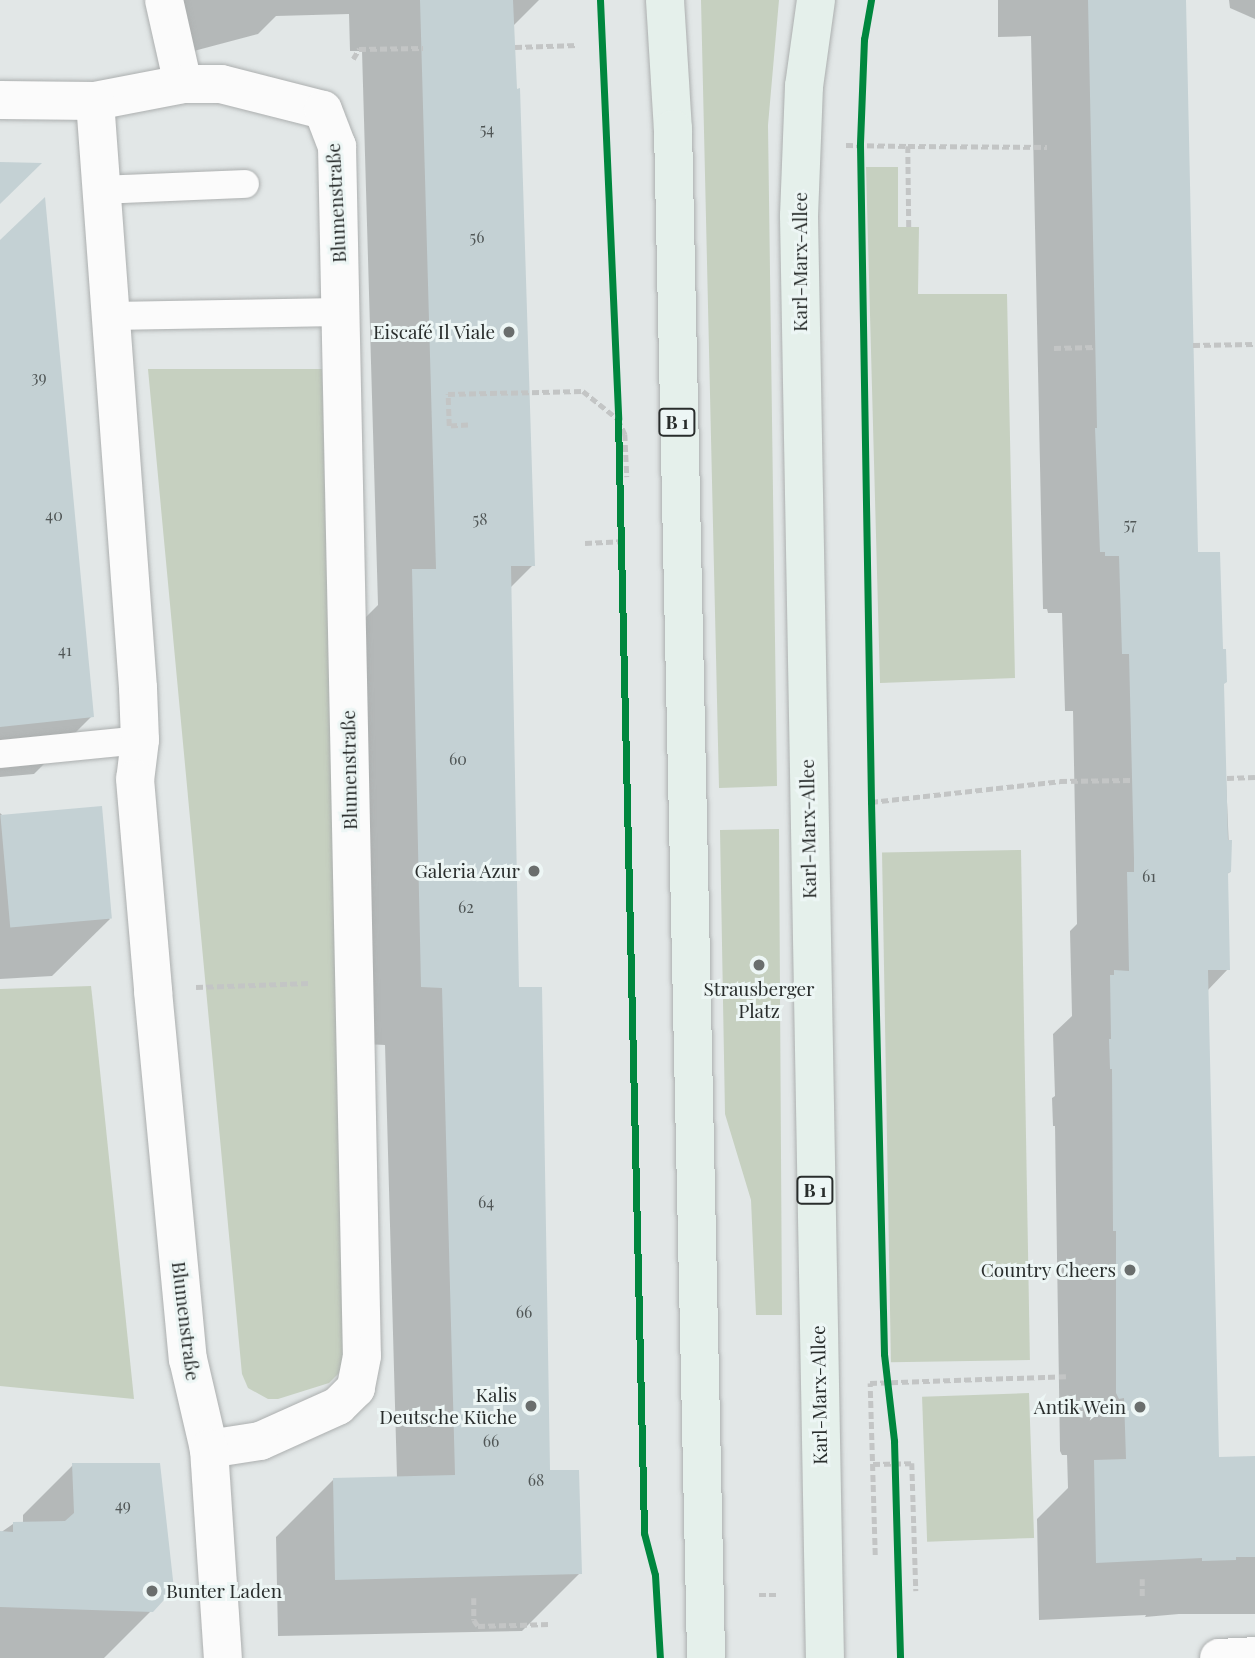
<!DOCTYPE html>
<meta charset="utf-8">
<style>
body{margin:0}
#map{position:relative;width:1255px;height:1658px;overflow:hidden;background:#e2e7e7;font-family:"Playfair Display",serif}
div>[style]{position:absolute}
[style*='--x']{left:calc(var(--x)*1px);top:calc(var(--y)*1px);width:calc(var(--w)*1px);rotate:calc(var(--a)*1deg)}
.green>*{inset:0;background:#c6d0c0;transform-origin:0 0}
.shadow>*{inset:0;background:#0003}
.building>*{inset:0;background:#c4d1d4;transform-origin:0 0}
.path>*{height:4.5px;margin-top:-2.25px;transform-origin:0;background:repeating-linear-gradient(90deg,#c3c5c5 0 7px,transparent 0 10.5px)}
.roads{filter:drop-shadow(0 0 2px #acafaf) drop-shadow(0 0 2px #acafaf)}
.service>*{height:28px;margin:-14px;padding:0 14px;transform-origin:14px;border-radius:14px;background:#fbfbfb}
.minor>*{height:38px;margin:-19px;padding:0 19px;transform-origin:19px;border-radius:19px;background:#fbfbfb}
.tertiary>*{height:38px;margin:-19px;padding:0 19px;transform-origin:19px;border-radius:19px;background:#fbfbfb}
.primary>*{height:38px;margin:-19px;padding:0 19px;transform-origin:19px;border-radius:19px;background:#e5f0eb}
.cycleway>*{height:7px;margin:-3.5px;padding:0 3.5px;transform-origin:3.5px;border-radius:3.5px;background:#00873e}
.dots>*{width:19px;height:19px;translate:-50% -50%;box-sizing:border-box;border:4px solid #edf6f5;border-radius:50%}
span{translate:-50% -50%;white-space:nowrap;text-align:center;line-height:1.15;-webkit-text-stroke:6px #edf6f5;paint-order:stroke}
.number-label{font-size:16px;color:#505656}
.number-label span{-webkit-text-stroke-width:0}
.shield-label span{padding:2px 5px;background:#edf6f5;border:2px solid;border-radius:5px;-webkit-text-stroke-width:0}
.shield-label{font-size:18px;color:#292d2c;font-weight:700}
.street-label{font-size:19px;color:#292d2c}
.poi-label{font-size:19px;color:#292d2c}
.right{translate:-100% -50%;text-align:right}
.left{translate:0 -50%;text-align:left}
</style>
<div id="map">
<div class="green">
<i style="clip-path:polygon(701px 0,779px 0,768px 125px,777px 786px,719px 788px)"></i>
<i style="clip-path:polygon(866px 167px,898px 167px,898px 227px,919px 227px,918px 294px,1007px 294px,1015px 678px,880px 683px)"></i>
<i style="clip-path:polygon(148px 369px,322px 369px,345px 1353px,341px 1371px,329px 1383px,278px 1399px,268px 1399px,248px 1388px,242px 1374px)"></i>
<i style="clip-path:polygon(779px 829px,782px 1315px,756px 1315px,751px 1200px,725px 1114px,720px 830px)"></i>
<i style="left:1021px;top:850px;width:510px;height:139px;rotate:89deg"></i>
<i style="clip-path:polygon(91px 986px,94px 1013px,134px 1399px,0 1386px,0 989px)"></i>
<i style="left:1029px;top:1393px;width:145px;height:107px;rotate:88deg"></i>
</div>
<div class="shadow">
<i style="clip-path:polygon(161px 0,539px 0,513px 26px,533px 565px,510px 588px,518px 989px,549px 1472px,580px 1573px,522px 1631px,278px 1636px,276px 1537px,334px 1479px,397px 1478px,385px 1045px,364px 1044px,355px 628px,378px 605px,362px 51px,350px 51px,349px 14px,276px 16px,258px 34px,175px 56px)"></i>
<i style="clip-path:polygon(998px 0,1184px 0,1196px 554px,1222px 685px,1230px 872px,1226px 875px,1228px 969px,1207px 991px,1217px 1459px,1255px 1458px,1255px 1614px,1179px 1614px,1145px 1617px,1146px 1615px,1039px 1620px,1037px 1519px,1068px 1488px,1067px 1455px,1062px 1455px,1060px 1451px,1055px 1126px,1053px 1126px,1052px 1098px,1055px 1096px,1053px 1034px,1072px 1016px,1070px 931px,1077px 924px,1073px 711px,1065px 711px,1062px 613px,1048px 613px,1047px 609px,1043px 609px,1031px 36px,998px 37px)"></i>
<i style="clip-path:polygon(1229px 0,1255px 0,1255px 19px,1230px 8px)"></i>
<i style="clip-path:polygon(0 243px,92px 716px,34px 774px,0 777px)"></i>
<i style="clip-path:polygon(0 813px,110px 919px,52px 976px,0 979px)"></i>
<i style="clip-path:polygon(73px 1465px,151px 1611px,104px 1658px,0 1658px,0 1533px,13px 1524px,23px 1523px,23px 1515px)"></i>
</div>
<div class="building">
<i style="clip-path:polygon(420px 0,513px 0,517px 89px,520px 88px,535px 566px,511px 566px,519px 987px,542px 987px,550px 1470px,579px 1470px,582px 1574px,335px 1580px,333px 1478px,455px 1475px,442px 988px,421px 987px,412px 569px,436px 569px)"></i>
<i style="clip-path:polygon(1088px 0,1186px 0,1198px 552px,1220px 552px,1223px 649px,1226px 649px,1227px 682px,1224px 684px,1228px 840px,1232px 840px,1231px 872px,1228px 873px,1230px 970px,1208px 970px,1219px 1457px,1255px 1456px,1255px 1557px,1236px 1557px,1236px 1560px,1202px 1561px,1202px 1558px,1096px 1563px,1094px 1460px,1126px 1459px,1124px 1398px,1119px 1399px,1116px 1393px,1116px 1231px,1113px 1231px,1112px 1069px,1110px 1069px,1109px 1039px,1111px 1039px,1110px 975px,1114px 975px,1114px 970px,1129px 971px,1127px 872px,1134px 872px,1134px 859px,1129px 654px,1122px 654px,1119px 556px,1105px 556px,1105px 552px,1100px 552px,1095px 428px,1097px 428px)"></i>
<i style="clip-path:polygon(0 162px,42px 163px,0 204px)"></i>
<i style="clip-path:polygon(45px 197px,94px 717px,0 727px,0 240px)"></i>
<i style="left:102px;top:806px;width:113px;height:102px;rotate:85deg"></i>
<i style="clip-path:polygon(72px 1463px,160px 1463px,174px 1589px,153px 1612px,0 1607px,0 1531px,13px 1532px,13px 1522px,65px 1521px,74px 1513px)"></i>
</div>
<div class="path">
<i style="--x:515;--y:47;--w:63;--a:-1.8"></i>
<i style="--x:353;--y:59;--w:12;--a:-59"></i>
<i style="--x:359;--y:49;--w:64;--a:-0.9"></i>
<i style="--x:846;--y:145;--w:62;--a:0.9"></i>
<i style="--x:908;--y:146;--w:81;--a:89.3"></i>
<i style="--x:908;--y:146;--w:139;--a:0.4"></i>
<i style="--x:1193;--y:345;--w:62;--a:-0.9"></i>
<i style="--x:1054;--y:348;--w:41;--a:-1.4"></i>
<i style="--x:468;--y:425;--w:19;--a:177"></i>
<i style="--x:449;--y:426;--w:32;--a:-92"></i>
<i style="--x:448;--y:394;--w:135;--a:-1.3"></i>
<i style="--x:583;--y:391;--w:45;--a:38.7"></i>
<i style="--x:618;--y:419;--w:17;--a:65"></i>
<i style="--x:625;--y:434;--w:43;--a:87.3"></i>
<i style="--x:585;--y:543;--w:41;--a:-2.8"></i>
<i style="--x:1227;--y:778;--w:28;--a:-2"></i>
<i style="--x:871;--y:802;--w:190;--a:-6.3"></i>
<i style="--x:1060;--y:781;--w:72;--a:-0.8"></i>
<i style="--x:196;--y:987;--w:114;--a:-2"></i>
<i style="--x:873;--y:1464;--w:39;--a:-1"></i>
<i style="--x:912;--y:1463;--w:128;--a:88.2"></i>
<i style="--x:875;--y:1555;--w:172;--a:-91.7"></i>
<i style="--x:870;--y:1383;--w:196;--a:-2"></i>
<i style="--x:759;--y:1595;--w:19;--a:0"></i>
<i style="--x:1142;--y:1596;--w:17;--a:-90"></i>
<i style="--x:474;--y:1598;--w:22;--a:90"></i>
<i style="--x:474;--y:1620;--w:7;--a:56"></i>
<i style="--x:478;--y:1626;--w:71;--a:-1.6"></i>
</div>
<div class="roads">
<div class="service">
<i style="--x:101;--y:190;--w:144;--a:-2.4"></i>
<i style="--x:111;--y:316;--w:229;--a:-1"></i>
<i style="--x:0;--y:754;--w:141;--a:-5.7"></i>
</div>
<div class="minor">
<i style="--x:164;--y:0;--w:86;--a:77.3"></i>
<i style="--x:0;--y:100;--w:95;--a:0.6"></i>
<i style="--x:95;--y:101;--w:90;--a:-10.9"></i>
<i style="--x:183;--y:84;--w:38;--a:0"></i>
<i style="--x:221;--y:84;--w:105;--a:14.3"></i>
<i style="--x:323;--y:110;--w:39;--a:69"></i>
<i style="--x:337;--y:146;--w:1210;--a:88.82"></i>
<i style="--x:362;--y:1356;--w:33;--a:101"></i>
<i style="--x:356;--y:1388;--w:25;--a:135"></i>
<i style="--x:338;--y:1406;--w:85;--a:155.8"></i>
<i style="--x:260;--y:1441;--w:52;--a:171.1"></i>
<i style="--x:95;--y:101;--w:589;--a:85.81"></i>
<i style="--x:138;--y:688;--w:52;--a:87.8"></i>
<i style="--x:140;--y:740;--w:39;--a:97"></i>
<i style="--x:135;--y:779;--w:213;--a:85.1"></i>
<i style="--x:153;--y:991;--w:370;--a:84.6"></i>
<i style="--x:188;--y:1359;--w:92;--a:76.9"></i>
<i style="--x:209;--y:1449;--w:209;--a:86.2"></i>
</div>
<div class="tertiary">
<i style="--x:1219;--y:1658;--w:36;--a:-3"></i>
</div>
<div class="primary">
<i style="--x:665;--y:0;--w:129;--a:86.5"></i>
<i style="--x:673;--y:129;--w:1529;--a:88.76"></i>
<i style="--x:816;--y:0;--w:87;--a:97.9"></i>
<i style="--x:804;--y:86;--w:130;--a:92.2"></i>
<i style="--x:799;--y:216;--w:1442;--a:88.97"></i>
</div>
</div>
<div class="cycleway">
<i style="--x:600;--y:0;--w:419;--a:87.5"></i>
<i style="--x:618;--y:419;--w:1114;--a:88.66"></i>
<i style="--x:644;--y:1533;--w:43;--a:75.3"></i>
<i style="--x:655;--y:1575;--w:83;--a:86.6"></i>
<i style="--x:871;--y:0;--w:40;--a:100"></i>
<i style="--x:864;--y:39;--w:106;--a:92.2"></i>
<i style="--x:860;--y:145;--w:657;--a:89.04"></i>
<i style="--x:871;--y:802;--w:552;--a:88.65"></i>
<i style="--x:884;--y:1354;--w:88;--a:83.4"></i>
<i style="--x:894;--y:1441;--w:217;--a:88.4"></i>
</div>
<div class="dots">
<i style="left:509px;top:332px;background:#6a6e6d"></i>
<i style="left:534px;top:871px;background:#6a6e6d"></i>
<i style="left:759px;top:965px;background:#6a6e6d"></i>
<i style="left:1130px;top:1270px;background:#6a6e6d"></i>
<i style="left:531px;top:1406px;background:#6a6e6d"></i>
<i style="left:1140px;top:1407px;background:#6a6e6d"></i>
<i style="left:152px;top:1591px;background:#6a6e6d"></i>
</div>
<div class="number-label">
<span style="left:487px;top:129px">54</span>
<span style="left:477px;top:237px">56</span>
<span style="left:39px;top:377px">39</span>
<span style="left:54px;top:515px">40</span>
<span style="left:480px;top:519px">58</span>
<span style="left:1130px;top:524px">57</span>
<span style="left:65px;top:650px">41</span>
<span style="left:458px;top:759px">60</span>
<span style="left:1149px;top:876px">61</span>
<span style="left:466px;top:907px">62</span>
<span style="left:486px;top:1202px">64</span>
<span style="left:524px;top:1312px">66</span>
<span style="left:491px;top:1441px">66</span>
<span style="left:536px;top:1480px">68</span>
<span style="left:123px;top:1505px">49</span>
</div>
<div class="shield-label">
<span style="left:677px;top:422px">B 1</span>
<span style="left:815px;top:1190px">B 1</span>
</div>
<div class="street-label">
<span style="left:336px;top:203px;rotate:-93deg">Blumenstraße</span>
<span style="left:800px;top:262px;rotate:-90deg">Karl-Marx-Allee</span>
<span style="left:349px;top:770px;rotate:-91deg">Blumenstraße</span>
<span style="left:808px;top:829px;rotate:-91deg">Karl-Marx-Allee</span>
<span style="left:186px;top:1321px;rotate:83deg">Blumenstraße</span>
<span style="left:819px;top:1395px;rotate:-91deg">Karl-Marx-Allee</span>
</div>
<div class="poi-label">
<span class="right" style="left:495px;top:332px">Eiscafé Il Viale</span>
<span class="right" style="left:520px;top:871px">Galeria Azur</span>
<span style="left:759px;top:1000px">Strausberger<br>Platz</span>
<span class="right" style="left:1116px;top:1270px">Country Cheers</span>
<span class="right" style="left:517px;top:1406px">Kalis<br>Deutsche Küche</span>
<span class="right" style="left:1126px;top:1407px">Antik Wein</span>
<span class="left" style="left:166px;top:1591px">Bunter Laden</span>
</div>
</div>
